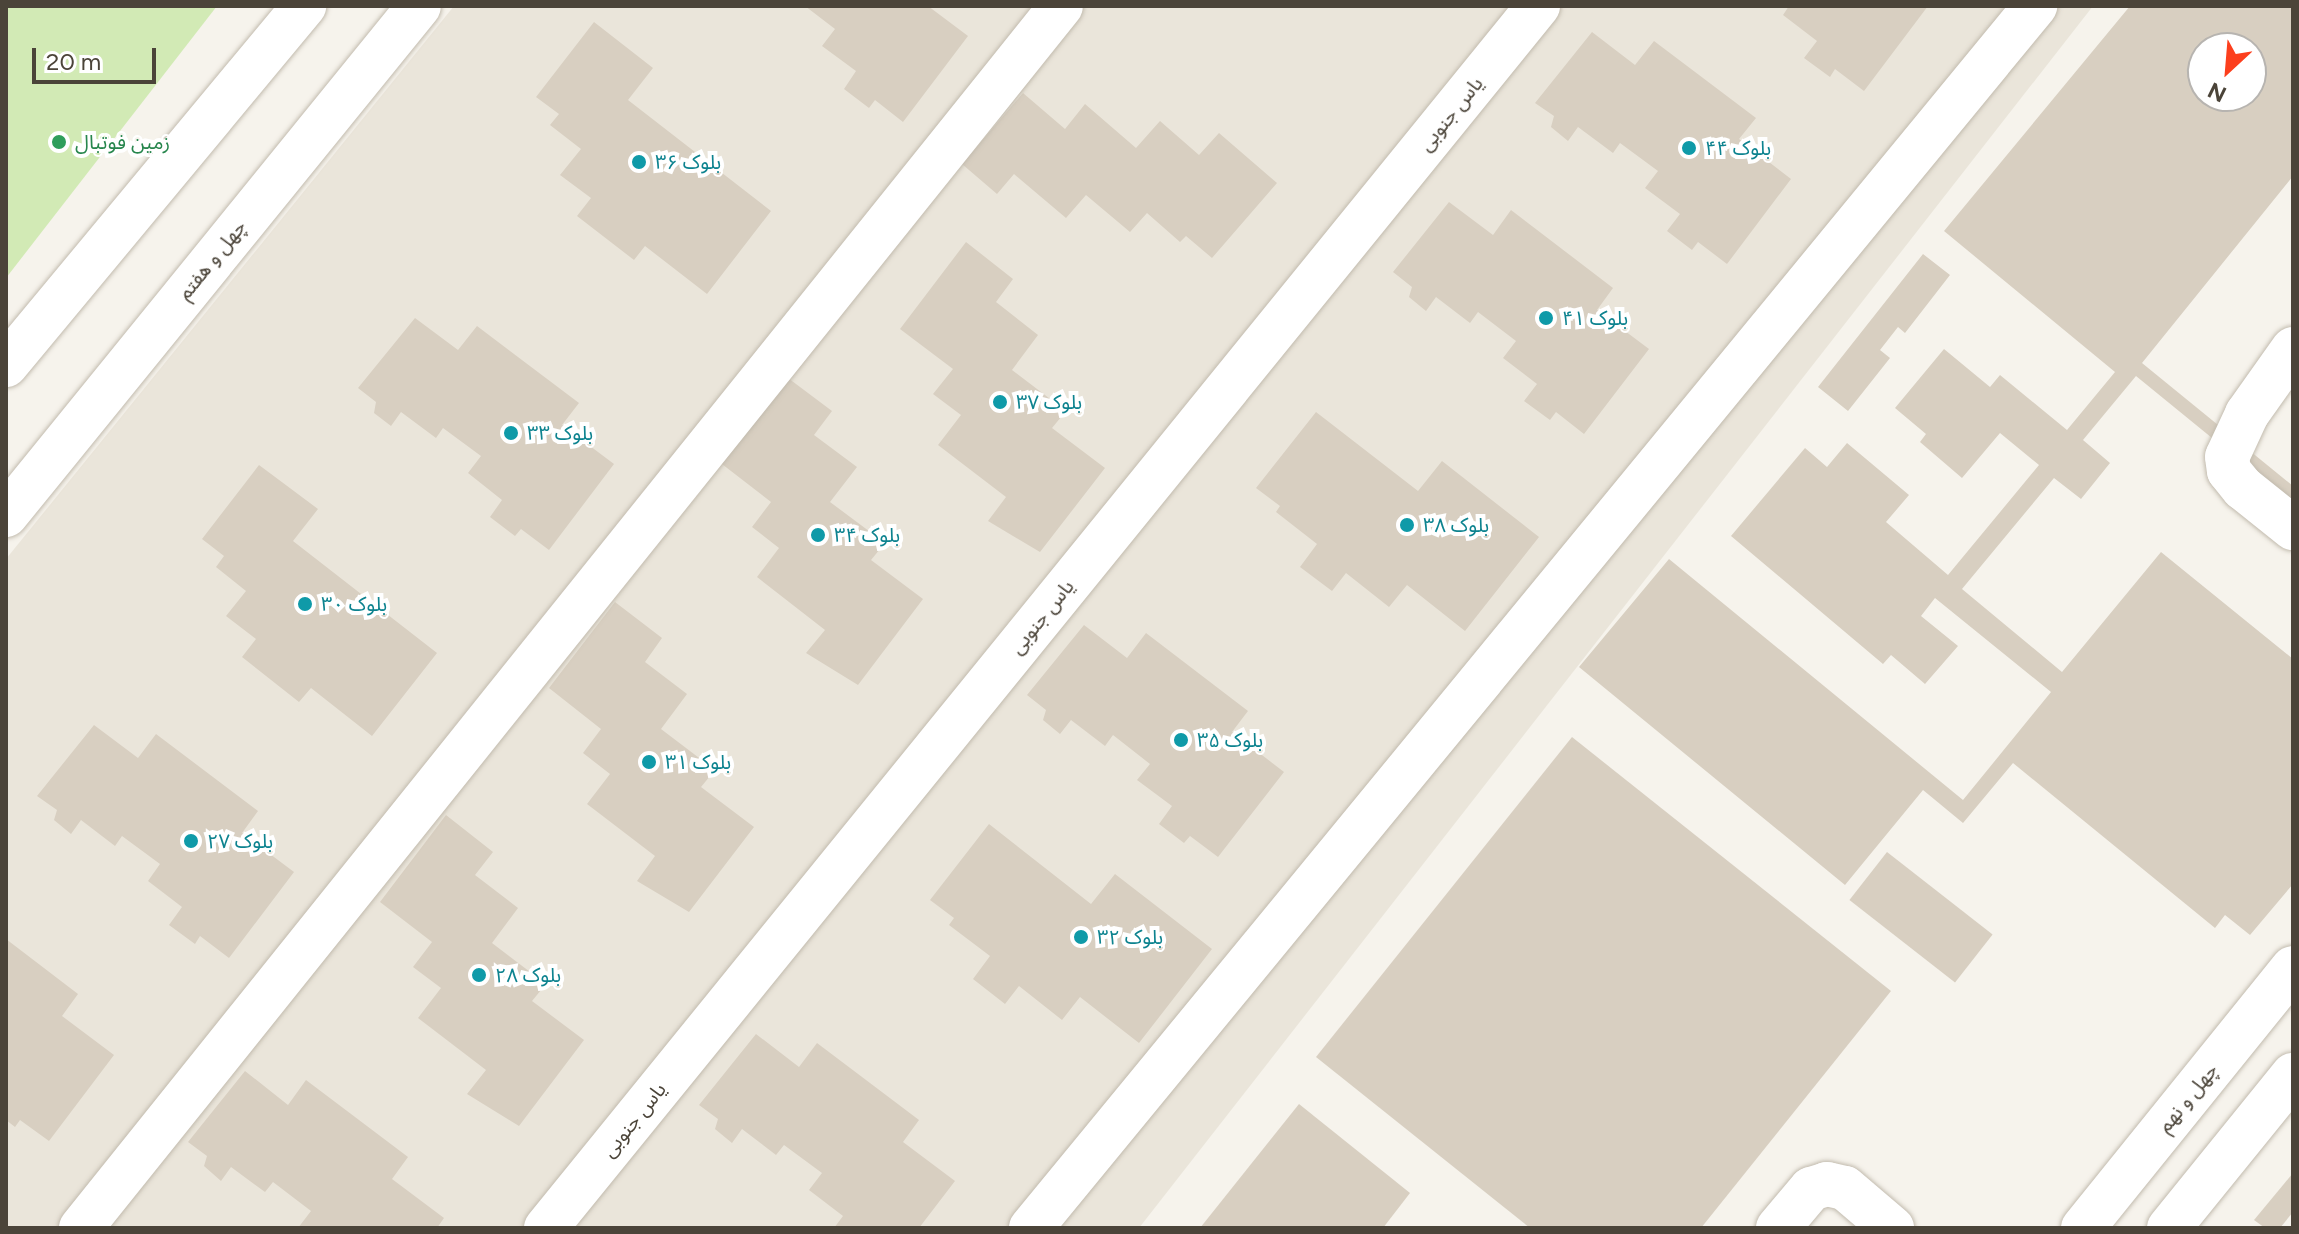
<!DOCTYPE html>
<meta charset="utf-8">
<style>
body{margin:0}
#map{position:relative;width:2299px;height:1234px;overflow:hidden;background:#f6f3ec;font-family:Figtree,"Noto Sans Arabic",sans-serif}
div>[style]{position:absolute}
[style*='--x']{left:calc(var(--x)*1px);top:calc(var(--y)*1px);width:calc(var(--w)*1px);rotate:calc(var(--a)*1deg)}
.residential>*{inset:0;background:#eae5da}
.green>*{inset:0;background:#d2eab5}
.building>*{inset:0;background:#d8cfc1;transform-origin:0 0}
.roads{filter:drop-shadow(0 0 2px #c2bbae) drop-shadow(0 0 2px #c2bbae)}
.minor>*{height:44px;margin:-22px;padding:0 22px;transform-origin:22px;border-radius:22px;background:#fff}
.dots>*{width:22px;height:22px;translate:-50% -50%;box-sizing:border-box;border:4px solid #fff;border-radius:50%}
span{translate:-50% -50%;white-space:nowrap;text-align:center;line-height:1.15;-webkit-text-stroke:8px #fff;paint-order:stroke}
.street-label{font-size:20px;color:#4b4439}
.leisure-label{font-size:20px;color:#27864d}
.left{translate:0 -50%;text-align:left}
.culture-label{font-size:20px;color:#0d838f}
.frame{position:absolute;inset:0;border:8px solid #4b4439;pointer-events:none}
.north{position:absolute;left:2187px;top:32px;width:80px;height:80px;box-sizing:border-box;background:#fff;border:2px solid #b7b4b0;border-radius:50%;rotate:206deg;font-size:22px;font-weight:700;line-height:32px;text-align:center;color:#4b4439}
.north::after{content:'';display:block;margin:auto;width:28px;height:36px;background:#fc3f1d;clip-path:polygon(50% 0,100% 100%,50% 72%,0 100%)}
.scale{position:absolute;left:32px;top:48px;width:124px;height:36px;box-sizing:border-box;border:4px solid #4b4439;border-top:0;padding-left:10px;font-size:24px;line-height:28px;white-space:nowrap;color:#4b4439;-webkit-text-stroke:6px #fff;paint-order:stroke}
</style>
<div id="map">
<div class="residential">
<i style="clip-path:polygon(454px 6px,2093px 6px,1139px 1228px,6px 1228px,6px 559px)"></i>
</div>
<div class="green">
<i style="clip-path:polygon(6px 6px,217px 6px,6px 278px)"></i>
</div>
<div class="building">
<i style="clip-path:polygon(805px 6px,928px 6px,968px 36px,903px 122px,875px 100px,869px 108px,844px 89px,856px 71px,822px 46px,835px 29px)"></i>
<i style="clip-path:polygon(1789px 6px,1928px 6px,1864px 91px,1835px 69px,1830px 77px,1804px 58px,1817px 41px,1783px 15px)"></i>
<i style="clip-path:polygon(evenodd,2130px 6px,2293px 6px,2293px 176px,2142px 363px,2293px 486px,2293px 504px,2136px 376px,2083px 440px,2110px 463px,2081px 499px,2054px 478px,1962px 589px,2062px 672px,2161px 552px,2293px 659px,2293px 884px,2250px 935px,2225px 915px,2215px 928px,2013px 763px,1963px 823px,1923px 790px,1845px 885px,1579px 667px,1669px 559px,1963px 800px,2051px 692px,1935px 598px,1921px 616px,1958px 646px,1925px 684px,1891px 655px,1883px 664px,1731px 536px,1805px 448px,1827px 467px,1847px 443px,1909px 495px,1886px 522px,1948px 575px,2039px 465px,2000px 433px,1962px 478px,1920px 442px,1926px 434px,1895px 408px,1944px 349px,1990px 387px,2000px 375px,2067px 430px,2115px 372px,1944px 231px,2130px 6px,2203px 48px,2251px 48px,2251px 96px,2203px 96px,2203px 48px)"></i>
<i style="clip-path:polygon(594px 22px,653px 68px,628px 100px,771px 211px,707px 294px,645px 246px,634px 260px,577px 216px,591px 198px,560px 175px,581px 149px,550px 125px,559px 114px,536px 97px)"></i>
<i style="clip-path:polygon(1592px 32px,1635px 65px,1654px 41px,1756px 118px,1739px 139px,1791px 179px,1727px 264px,1698px 242px,1692px 250px,1667px 231px,1680px 214px,1645px 188px,1658px 171px,1620px 143px,1613px 153px,1578px 127px,1568px 141px,1551px 127px,1554px 116px,1535px 103px)"></i>
<i style="clip-path:polygon(1023px 93px,1065px 129px,1085px 104px,1136px 148px,1160px 121px,1199px 155px,1219px 133px,1277px 183px,1212px 258px,1186px 236px,1180px 242px,1147px 213px,1130px 232px,1086px 195px,1066px 218px,1014px 174px,997px 194px,962px 164px)"></i>
<i style="clip-path:polygon(1449px 202px,1493px 235px,1511px 210px,1613px 288px,1597px 310px,1649px 349px,1584px 434px,1556px 412px,1550px 420px,1524px 401px,1537px 384px,1503px 358px,1516px 341px,1478px 312px,1470px 323px,1436px 297px,1426px 311px,1409px 297px,1412px 287px,1393px 272px)"></i>
<i style="clip-path:polygon(966px 242px,1013px 279px,996px 302px,1038px 335px,1012px 370px,1066px 411px,1052px 428px,1105px 468px,1040px 552px,988px 521px,1006px 497px,938px 445px,961px 415px,933px 394px,953px 369px,900px 329px)"></i>
<i style="clip-path:polygon(1923px 254px,1950px 275px,1905px 333px,1898px 327px,1880px 350px,1890px 358px,1848px 411px,1818px 387px)"></i>
<i style="clip-path:polygon(415px 318px,458px 350px,477px 326px,579px 403px,562px 425px,614px 464px,549px 550px,521px 529px,515px 536px,490px 517px,502px 500px,468px 473px,481px 456px,443px 428px,436px 438px,401px 412px,391px 426px,374px 413px,376px 402px,358px 388px)"></i>
<i style="clip-path:polygon(784px 375px,832px 411px,814px 435px,857px 467px,830px 502px,885px 543px,871px 560px,923px 599px,858px 685px,806px 653px,825px 630px,757px 577px,779px 548px,752px 527px,771px 502px,718px 461px)"></i>
<i style="clip-path:polygon(1316px 412px,1418px 491px,1442px 461px,1539px 537px,1465px 631px,1407px 585px,1389px 607px,1346px 573px,1332px 591px,1300px 567px,1317px 544px,1276px 512px,1280px 506px,1256px 488px)"></i>
<i style="clip-path:polygon(259px 465px,318px 509px,293px 541px,437px 653px,372px 736px,311px 688px,299px 702px,242px 657px,256px 639px,226px 616px,246px 591px,216px 567px,224px 556px,202px 539px)"></i>
<i style="clip-path:polygon(615px 602px,662px 638px,645px 662px,687px 694px,661px 729px,715px 770px,701px 787px,754px 827px,689px 912px,637px 881px,655px 856px,587px 804px,610px 774px,583px 753px,601px 729px,549px 688px)"></i>
<i style="clip-path:polygon(1084px 625px,1127px 658px,1146px 633px,1248px 711px,1232px 732px,1284px 772px,1218px 857px,1190px 836px,1184px 843px,1159px 824px,1172px 806px,1137px 780px,1150px 764px,1113px 735px,1105px 746px,1071px 720px,1060px 734px,1043px 720px,1046px 710px,1027px 695px)"></i>
<i style="clip-path:polygon(94px 725px,138px 758px,156px 734px,258px 811px,242px 833px,294px 872px,229px 958px,200px 936px,195px 944px,169px 925px,182px 907px,148px 881px,160px 864px,122px 836px,115px 846px,81px 820px,71px 834px,54px 820px,57px 810px,37px 796px)"></i>
<i style="clip-path:polygon(1572px 737px,1891px 991px,1701px 1228px,1530px 1228px,1316px 1057px)"></i>
<i style="clip-path:polygon(446px 815px,493px 852px,475px 875px,518px 908px,492px 943px,546px 984px,532px 1001px,584px 1040px,519px 1126px,467px 1094px,486px 1070px,418px 1018px,441px 988px,413px 967px,432px 942px,380px 902px)"></i>
<i style="clip-path:polygon(989px 824px,1091px 904px,1115px 874px,1212px 949px,1139px 1043px,1080px 997px,1062px 1020px,1019px 986px,1005px 1004px,973px 979px,990px 956px,949px 925px,954px 918px,930px 900px)"></i>
<i style="left:1887px;top:852px;width:134px;height:61px;rotate:38deg"></i>
<i style="clip-path:polygon(6px 939px,78px 994px,62px 1016px,114px 1055px,49px 1141px,20px 1120px,15px 1127px,6px 1120px)"></i>
<i style="clip-path:polygon(756px 1034px,799px 1067px,817px 1043px,919px 1120px,903px 1142px,955px 1181px,919px 1228px,834px 1228px,843px 1216px,809px 1190px,822px 1173px,784px 1145px,776px 1155px,742px 1129px,732px 1143px,715px 1129px,718px 1119px,699px 1105px)"></i>
<i style="clip-path:polygon(245px 1071px,288px 1105px,306px 1080px,408px 1157px,392px 1179px,444px 1218px,437px 1228px,298px 1228px,311px 1211px,273px 1182px,265px 1192px,231px 1167px,221px 1181px,204px 1166px,207px 1156px,188px 1142px)"></i>
<i style="clip-path:polygon(1299px 1104px,1410px 1193px,1383px 1228px,1200px 1228px)"></i>
<i style="clip-path:polygon(2293px 1173px,2293px 1212px,2280px 1228px,2265px 1228px,2254px 1220px)"></i>
</div>
<div class="roads">
<div class="minor">
<i style="--x:2293;--y:349;--w:80;--a:125.3"></i>
<i style="--x:2247;--y:414;--w:47;--a:114.9"></i>
<i style="--x:2227;--y:457;--w:14;--a:82"></i>
<i style="--x:2229;--y:471;--w:22;--a:51"></i>
<i style="--x:2243;--y:488;--w:64;--a:38.7"></i>
<i style="--x:6;--y:365;--w:467;--a:-50.3"></i>
<i style="--x:6;--y:515;--w:655;--a:-50.94"></i>
<i style="--x:81;--y:1228;--w:1566;--a:-51.27"></i>
<i style="--x:546;--y:1228;--w:1574;--a:-50.93"></i>
<i style="--x:1031;--y:1228;--w:1582;--a:-50.59"></i>
<i style="--x:1778;--y:1228;--w:51;--a:-49.8"></i>
<i style="--x:1811;--y:1189;--w:17;--a:-17"></i>
<i style="--x:1827;--y:1184;--w:18;--a:13"></i>
<i style="--x:1845;--y:1188;--w:62;--a:40.4"></i>
<i style="--x:2083;--y:1228;--w:334;--a:-51.1"></i>
<i style="--x:2169;--y:1228;--w:197;--a:-51"></i>
</div>
</div>
<div class="dots">
<i style="left:59px;top:142px;background:#2e9e5b"></i>
<i style="left:1689px;top:148px;background:#0f9aa8"></i>
<i style="left:639px;top:162px;background:#0f9aa8"></i>
<i style="left:1546px;top:318px;background:#0f9aa8"></i>
<i style="left:1000px;top:402px;background:#0f9aa8"></i>
<i style="left:511px;top:433px;background:#0f9aa8"></i>
<i style="left:1407px;top:525px;background:#0f9aa8"></i>
<i style="left:818px;top:535px;background:#0f9aa8"></i>
<i style="left:305px;top:604px;background:#0f9aa8"></i>
<i style="left:1181px;top:740px;background:#0f9aa8"></i>
<i style="left:649px;top:762px;background:#0f9aa8"></i>
<i style="left:191px;top:841px;background:#0f9aa8"></i>
<i style="left:1081px;top:937px;background:#0f9aa8"></i>
<i style="left:479px;top:975px;background:#0f9aa8"></i>
</div>
<div class="street-label">
<span style="left:1451px;top:114px;rotate:-51deg">یاس جنوبی</span>
<span style="left:212px;top:260px;rotate:-51deg">چهل و هفتم</span>
<span style="left:1042px;top:617px;rotate:-51deg">یاس جنوبی</span>
<span style="left:2188px;top:1098px;rotate:-51deg">چهل و نهم</span>
<span style="left:634px;top:1120px;rotate:-51deg">یاس جنوبی</span>
</div>
<div class="leisure-label">
<span class="left" style="left:75px;top:142px">زمین فوتبال</span>
</div>
<div class="culture-label">
<span class="left" style="left:1705px;top:148px">بلوک ۴۴</span>
<span class="left" style="left:655px;top:162px">بلوک ۳۶</span>
<span class="left" style="left:1562px;top:318px">بلوک ۴۱</span>
<span class="left" style="left:1016px;top:402px">بلوک ۳۷</span>
<span class="left" style="left:527px;top:433px">بلوک ۳۳</span>
<span class="left" style="left:1423px;top:525px">بلوک ۳۸</span>
<span class="left" style="left:834px;top:535px">بلوک ۳۴</span>
<span class="left" style="left:321px;top:604px">بلوک ۳۰</span>
<span class="left" style="left:1197px;top:740px">بلوک ۳۵</span>
<span class="left" style="left:665px;top:762px">بلوک ۳۱</span>
<span class="left" style="left:207px;top:841px">بلوک ۲۷</span>
<span class="left" style="left:1097px;top:937px">بلوک ۳۲</span>
<span class="left" style="left:495px;top:975px">بلوک ۲۸</span>
</div>
<div class="frame"></div>
<div class="north">N</div>
<div class="scale">20 m</div>
</div>
